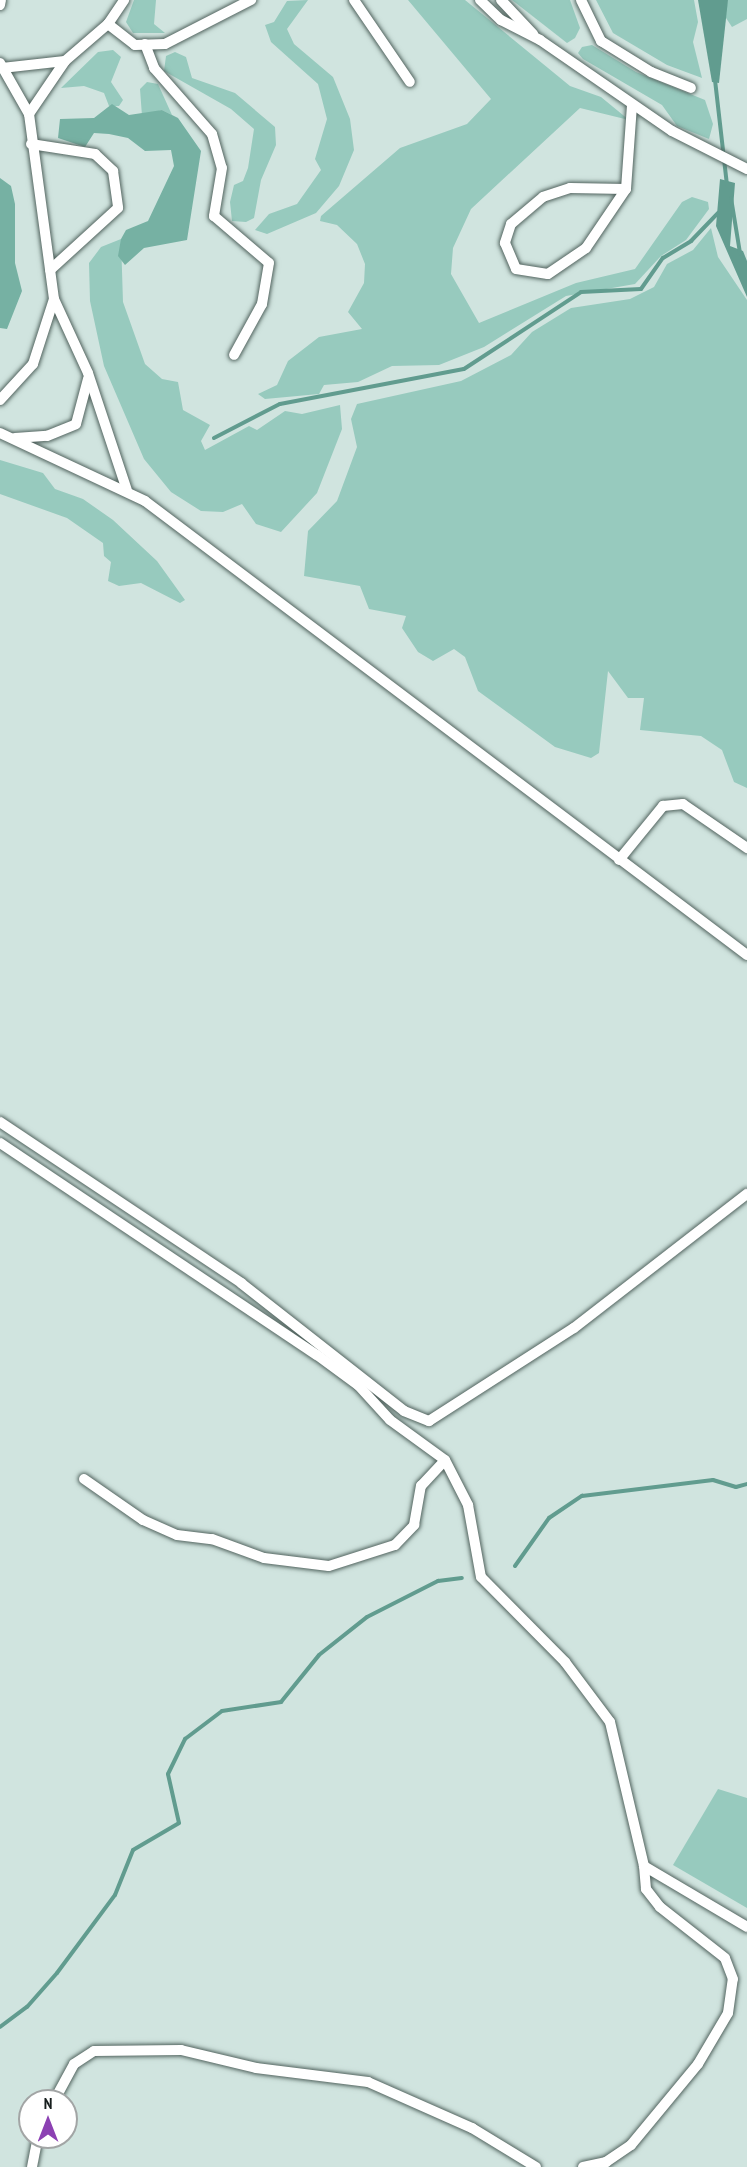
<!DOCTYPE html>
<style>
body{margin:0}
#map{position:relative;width:747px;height:2167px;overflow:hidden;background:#d0e4df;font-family:"PT Sans Narrow",sans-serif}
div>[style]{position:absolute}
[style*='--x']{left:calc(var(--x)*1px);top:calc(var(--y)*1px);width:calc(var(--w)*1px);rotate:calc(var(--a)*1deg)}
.green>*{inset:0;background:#97cabe}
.forest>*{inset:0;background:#76b1a3}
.water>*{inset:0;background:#619c8f}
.stream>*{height:4px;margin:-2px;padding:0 2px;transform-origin:2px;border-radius:2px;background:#619c8f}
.roads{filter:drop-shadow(0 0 2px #52645f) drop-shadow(0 0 2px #52645f)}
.minor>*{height:10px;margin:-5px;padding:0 5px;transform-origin:5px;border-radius:5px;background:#fff}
span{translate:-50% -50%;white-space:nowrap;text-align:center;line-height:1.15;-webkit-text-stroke:4.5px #fff;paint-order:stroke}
.north{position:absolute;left:18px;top:2089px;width:60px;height:60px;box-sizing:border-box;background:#fff;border:2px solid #a2a5a5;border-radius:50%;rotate:0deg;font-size:16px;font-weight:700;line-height:24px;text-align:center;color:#171e1d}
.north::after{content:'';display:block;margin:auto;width:21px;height:27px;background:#8c41b3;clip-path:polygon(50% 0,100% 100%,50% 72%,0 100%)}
</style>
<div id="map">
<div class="green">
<i style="clip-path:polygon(134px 0,156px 0,154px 24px,165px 33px,133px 33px,126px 22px)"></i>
<i style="clip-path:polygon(308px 0,287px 29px,294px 44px,333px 77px,350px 119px,354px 150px,339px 186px,316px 213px,267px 234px,255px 230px,269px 214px,297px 204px,321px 170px,315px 159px,327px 119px,318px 84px,271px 42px,265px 25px,274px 22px,287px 1px)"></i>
<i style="clip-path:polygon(408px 0,465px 0,570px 86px,601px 97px,629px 120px,580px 108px,471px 209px,453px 248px,451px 274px,479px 323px,576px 283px,635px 269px,682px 202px,692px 197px,708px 202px,709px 209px,686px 240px,661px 256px,635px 284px,566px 296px,484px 347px,439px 365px,392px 366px,358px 382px,324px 385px,319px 394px,265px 399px,258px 394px,277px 385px,288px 361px,319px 337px,362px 329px,348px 312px,364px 283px,365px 264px,357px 244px,337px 225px,320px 221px,321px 216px,400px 148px,467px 124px,491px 99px)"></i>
<i style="clip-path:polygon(512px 0,570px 0,580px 28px,575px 38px,567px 43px)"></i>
<i style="clip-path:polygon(596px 0,694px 0,698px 22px,693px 42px,702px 78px,667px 65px,613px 33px)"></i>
<i style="clip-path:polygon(728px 0,747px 0,747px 19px,732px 27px,724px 15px)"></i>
<i style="clip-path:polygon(592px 45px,636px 72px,705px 100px,713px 124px,709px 139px,677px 126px,662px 105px,583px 59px,578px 53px,582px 47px)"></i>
<i style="clip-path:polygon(113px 50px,121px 57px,111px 82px,123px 100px,119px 106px,109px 106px,104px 93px,84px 86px,61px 88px,98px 52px)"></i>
<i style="clip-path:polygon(175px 52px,186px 57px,192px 78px,235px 93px,275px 127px,276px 145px,261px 180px,254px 218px,246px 222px,232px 221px,230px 202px,234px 185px,243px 181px,248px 168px,254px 129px,231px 109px,164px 71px,166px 56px)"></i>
<i style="clip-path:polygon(147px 82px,158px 84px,172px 115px,162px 110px,142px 116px,140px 89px)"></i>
<i style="clip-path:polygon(711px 228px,718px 257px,747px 300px,747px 788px,734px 782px,722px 750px,701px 736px,640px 730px,644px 698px,628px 698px,608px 671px,599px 753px,591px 758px,555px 747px,478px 691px,465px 657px,454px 649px,433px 661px,418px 652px,402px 628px,406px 616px,369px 609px,360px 586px,304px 576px,308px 531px,337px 501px,357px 447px,351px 419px,357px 404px,461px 381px,511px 355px,532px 332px,571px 308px,630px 299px,654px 287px,667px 264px,693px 250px)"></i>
<i style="clip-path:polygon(121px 239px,123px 302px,145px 364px,162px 379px,178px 382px,183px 410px,210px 425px,201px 441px,205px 450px,249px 426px,257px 430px,285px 411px,302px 414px,340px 405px,342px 429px,317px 493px,281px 532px,256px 524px,242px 504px,223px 512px,201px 511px,171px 492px,144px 459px,104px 366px,90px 301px,89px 263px,101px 247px)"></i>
<i style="clip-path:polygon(0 460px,43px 473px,55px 489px,83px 499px,113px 520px,157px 561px,185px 600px,180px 603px,141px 583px,119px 586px,108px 581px,111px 562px,104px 556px,103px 543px,67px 518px,0 494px)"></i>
<i style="clip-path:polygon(718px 1789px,747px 1798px,747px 1908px,673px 1865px)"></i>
</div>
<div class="forest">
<i style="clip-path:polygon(112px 104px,129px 115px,162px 110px,178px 118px,201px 151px,187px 240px,144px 248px,125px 265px,118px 256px,121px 239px,126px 230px,148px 221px,174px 166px,171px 150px,145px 151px,128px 138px,109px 134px,94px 133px,85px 147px,58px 138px,60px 119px,94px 118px)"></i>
<i style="clip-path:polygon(0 178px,11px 186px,15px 204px,15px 263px,22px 291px,7px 329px,0 328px)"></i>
</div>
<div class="water">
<i style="clip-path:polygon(698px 0,728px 0,719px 83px,712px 82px)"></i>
<i style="clip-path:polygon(720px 179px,735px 183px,730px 246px,743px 251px,747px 261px,747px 297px,716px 226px)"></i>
</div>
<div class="stream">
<i style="--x:715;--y:80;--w:106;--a:83.5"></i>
<i style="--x:731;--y:198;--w:56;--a:80.7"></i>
<i style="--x:214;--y:438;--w:74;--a:-27.3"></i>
<i style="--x:280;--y:404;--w:187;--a:-10.8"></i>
<i style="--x:464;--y:369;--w:140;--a:-33.3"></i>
<i style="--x:581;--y:292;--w:60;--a:-2.9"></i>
<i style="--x:641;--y:289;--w:38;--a:-55"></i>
<i style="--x:663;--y:258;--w:33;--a:-31"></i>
<i style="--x:691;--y:241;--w:39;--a:-46"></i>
<i style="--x:515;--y:1566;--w:59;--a:-54.7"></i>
<i style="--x:549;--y:1518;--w:40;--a:-34"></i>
<i style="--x:582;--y:1496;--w:132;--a:-7"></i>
<i style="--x:713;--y:1480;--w:24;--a:17"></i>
<i style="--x:736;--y:1487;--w:11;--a:-15"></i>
<i style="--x:0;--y:2027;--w:34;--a:-37"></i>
<i style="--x:27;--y:2007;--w:45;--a:-48.6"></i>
<i style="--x:57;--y:1973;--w:97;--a:-53.4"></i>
<i style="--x:115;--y:1895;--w:48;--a:-68.2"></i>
<i style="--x:133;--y:1850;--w:53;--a:-30.4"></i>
<i style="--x:179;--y:1823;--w:50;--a:-102.7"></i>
<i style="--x:168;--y:1774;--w:39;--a:-64"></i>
<i style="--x:185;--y:1739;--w:46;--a:-37.1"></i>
<i style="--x:222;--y:1711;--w:60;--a:-8.7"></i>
<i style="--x:281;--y:1702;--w:60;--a:-51"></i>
<i style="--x:319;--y:1655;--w:61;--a:-38.4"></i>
<i style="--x:367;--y:1617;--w:80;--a:-26.9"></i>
<i style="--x:438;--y:1581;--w:24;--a:-7"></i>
</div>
<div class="roads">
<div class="minor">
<i style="--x:354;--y:0;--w:99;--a:55.7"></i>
<i style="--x:480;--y:0;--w:29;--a:44"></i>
<i style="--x:501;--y:20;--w:44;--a:27.1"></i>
<i style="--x:540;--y:40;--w:160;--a:34.6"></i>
<i style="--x:672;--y:131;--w:84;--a:26.9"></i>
<i style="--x:501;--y:0;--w:47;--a:46.7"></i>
<i style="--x:581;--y:0;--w:46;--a:64"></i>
<i style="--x:601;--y:41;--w:59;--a:31.8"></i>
<i style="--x:651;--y:72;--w:43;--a:21.8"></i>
<i style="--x:0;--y:5;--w:5;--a:-79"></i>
<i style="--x:108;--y:24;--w:34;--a:38"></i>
<i style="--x:135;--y:45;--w:30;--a:-2"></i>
<i style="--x:165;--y:44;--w:97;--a:-27.1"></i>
<i style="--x:145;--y:44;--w:26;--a:69"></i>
<i style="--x:154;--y:68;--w:88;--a:48.7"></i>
<i style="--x:212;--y:134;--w:35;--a:74"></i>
<i style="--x:222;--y:168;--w:49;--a:99.5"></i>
<i style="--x:214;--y:216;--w:72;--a:40.5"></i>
<i style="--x:269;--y:263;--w:42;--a:99.7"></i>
<i style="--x:262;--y:304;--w:58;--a:118.8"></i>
<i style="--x:0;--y:63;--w:59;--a:60.4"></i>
<i style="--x:29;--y:114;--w:187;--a:82.3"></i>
<i style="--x:54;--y:299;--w:81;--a:65.3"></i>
<i style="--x:88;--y:373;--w:123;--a:71.6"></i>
<i style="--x:2;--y:68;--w:63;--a:-6.3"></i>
<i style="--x:29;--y:114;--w:64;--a:-55.8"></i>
<i style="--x:65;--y:61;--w:57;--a:-40.7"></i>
<i style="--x:108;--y:24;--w:29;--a:-56"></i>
<i style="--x:31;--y:144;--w:65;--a:8.9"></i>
<i style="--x:95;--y:154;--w:25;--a:43"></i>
<i style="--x:113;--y:171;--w:37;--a:82"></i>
<i style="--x:118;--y:208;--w:92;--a:137.6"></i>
<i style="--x:626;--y:189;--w:56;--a:-179"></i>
<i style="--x:570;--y:188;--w:28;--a:162"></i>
<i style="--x:543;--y:197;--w:42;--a:139.8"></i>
<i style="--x:511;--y:224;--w:20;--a:108"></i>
<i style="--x:505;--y:243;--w:28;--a:67"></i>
<i style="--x:516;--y:269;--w:32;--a:9"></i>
<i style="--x:548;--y:274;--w:46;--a:-34.4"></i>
<i style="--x:586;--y:248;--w:71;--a:-55.9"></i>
<i style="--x:626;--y:189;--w:83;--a:-85.9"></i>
<i style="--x:0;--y:400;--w:49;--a:-47.5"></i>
<i style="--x:33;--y:364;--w:68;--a:-72.1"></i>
<i style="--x:0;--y:433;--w:160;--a:25.1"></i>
<i style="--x:145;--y:501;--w:754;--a:37.02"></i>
<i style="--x:15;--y:438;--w:32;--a:-4"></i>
<i style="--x:47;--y:436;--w:31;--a:-22"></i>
<i style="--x:76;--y:424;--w:47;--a:-75.1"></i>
<i style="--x:619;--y:860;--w:70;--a:-50.8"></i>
<i style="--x:663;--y:806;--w:20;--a:-6"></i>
<i style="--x:683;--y:804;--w:78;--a:34.5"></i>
<i style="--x:0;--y:1122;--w:290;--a:33.7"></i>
<i style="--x:241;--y:1283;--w:207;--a:38.1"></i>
<i style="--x:404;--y:1411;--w:27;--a:22"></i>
<i style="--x:429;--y:1421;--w:172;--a:-32.7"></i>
<i style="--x:574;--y:1328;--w:219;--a:-37.8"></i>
<i style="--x:0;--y:1143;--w:381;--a:33.8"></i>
<i style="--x:317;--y:1355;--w:51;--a:36.2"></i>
<i style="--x:358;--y:1385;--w:47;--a:47.6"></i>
<i style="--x:390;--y:1420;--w:68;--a:36"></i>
<i style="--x:445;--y:1460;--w:51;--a:62.9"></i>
<i style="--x:468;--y:1505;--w:73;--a:79.8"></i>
<i style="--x:481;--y:1577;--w:120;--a:45.3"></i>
<i style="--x:565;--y:1662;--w:75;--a:53.1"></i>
<i style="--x:610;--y:1722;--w:148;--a:76.7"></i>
<i style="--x:644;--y:1866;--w:120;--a:30.6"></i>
<i style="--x:84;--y:1479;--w:72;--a:34.8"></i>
<i style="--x:143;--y:1520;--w:37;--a:24"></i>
<i style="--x:177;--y:1535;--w:35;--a:7"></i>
<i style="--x:212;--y:1539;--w:55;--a:20.1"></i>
<i style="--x:264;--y:1558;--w:65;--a:7"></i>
<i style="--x:329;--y:1566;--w:69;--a:-17.7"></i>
<i style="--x:395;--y:1545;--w:28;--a:-46"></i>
<i style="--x:414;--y:1525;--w:40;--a:-80"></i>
<i style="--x:421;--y:1486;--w:35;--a:-47"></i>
<i style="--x:54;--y:2101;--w:42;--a:-61.6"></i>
<i style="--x:74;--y:2064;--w:24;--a:-33"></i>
<i style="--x:94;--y:2051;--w:87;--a:-0.7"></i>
<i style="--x:181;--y:2050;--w:77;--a:13.5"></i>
<i style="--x:256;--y:2068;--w:113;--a:7.1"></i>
<i style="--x:368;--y:2082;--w:114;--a:23.9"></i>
<i style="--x:472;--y:2128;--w:75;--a:31.4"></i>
<i style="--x:32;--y:2167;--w:31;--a:-79"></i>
<i style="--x:583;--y:2167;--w:24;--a:-12"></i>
<i style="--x:606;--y:2162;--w:30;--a:-34"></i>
<i style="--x:631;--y:2145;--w:105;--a:-50.4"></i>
<i style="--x:698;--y:2064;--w:59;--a:-59.5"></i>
<i style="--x:728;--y:2013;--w:34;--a:-82"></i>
<i style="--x:733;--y:1979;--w:22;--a:-111"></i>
<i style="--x:725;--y:1958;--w:83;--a:-141.9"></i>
<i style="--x:660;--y:1907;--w:23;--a:-128"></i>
<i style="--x:646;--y:1889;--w:23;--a:-95"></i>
</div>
</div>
<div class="north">N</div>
</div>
